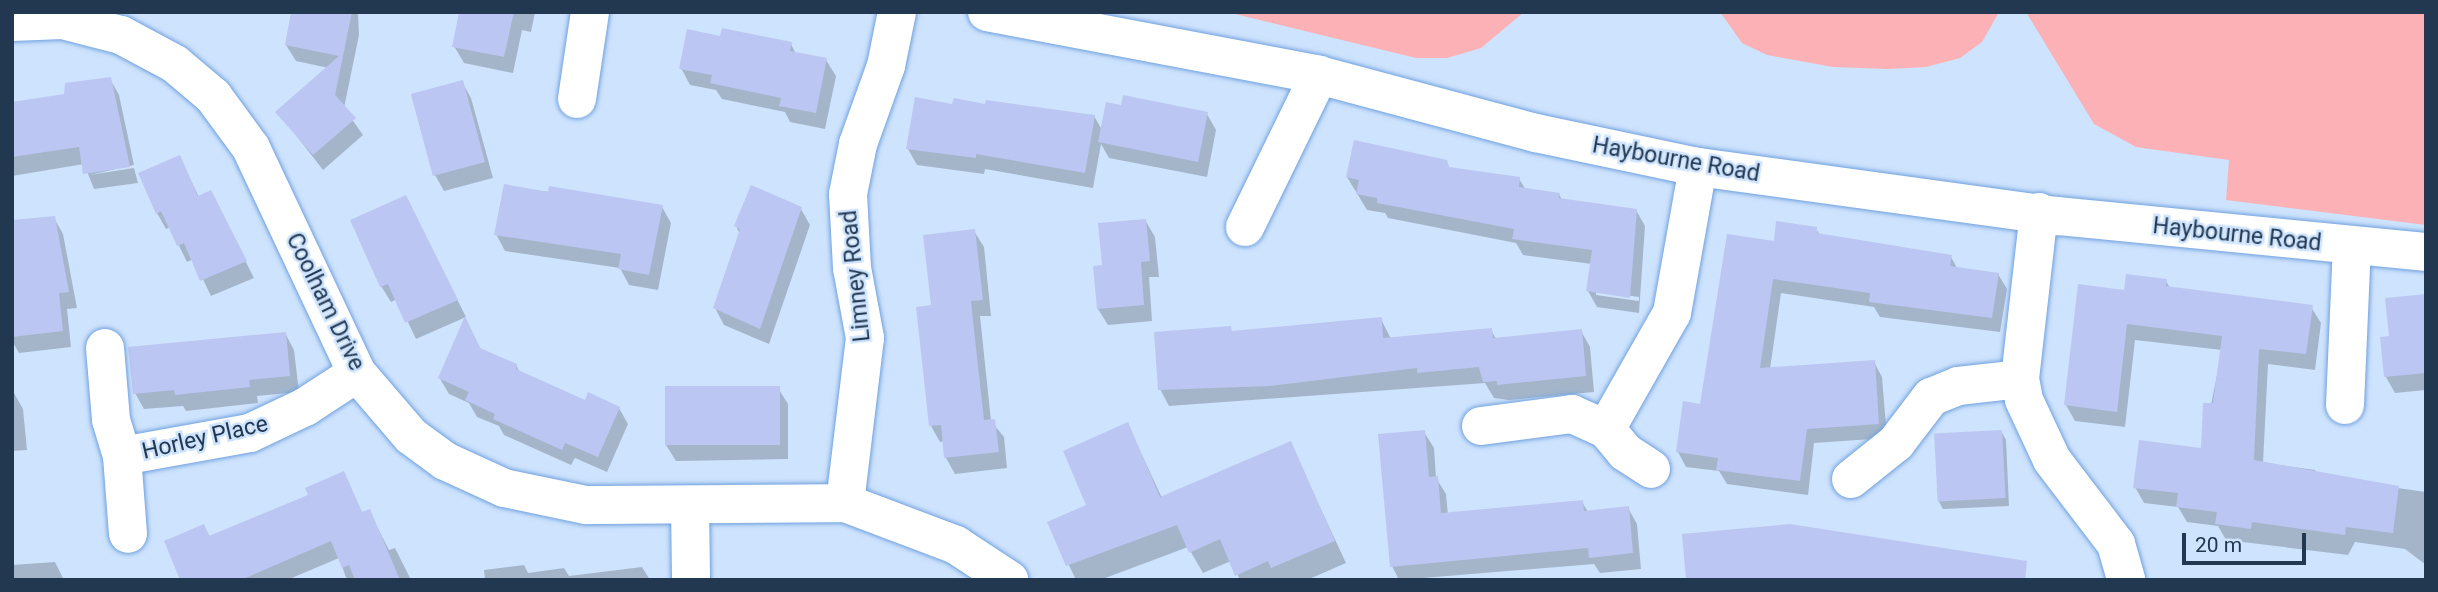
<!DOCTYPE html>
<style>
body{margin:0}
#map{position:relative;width:2438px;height:592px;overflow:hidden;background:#cee3fd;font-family:Roboto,sans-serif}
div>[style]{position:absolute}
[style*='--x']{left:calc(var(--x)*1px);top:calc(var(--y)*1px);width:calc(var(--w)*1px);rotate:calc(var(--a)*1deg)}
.green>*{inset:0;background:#fbb1b6}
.shadow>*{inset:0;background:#0003}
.building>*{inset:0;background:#bcc6f2;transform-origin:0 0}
.roads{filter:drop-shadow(0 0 2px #70a1de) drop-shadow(0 0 2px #70a1de)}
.minor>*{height:38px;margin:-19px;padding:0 19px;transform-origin:19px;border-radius:19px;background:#fff}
span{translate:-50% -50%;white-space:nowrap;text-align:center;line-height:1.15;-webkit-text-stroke:5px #cee3fd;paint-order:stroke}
.street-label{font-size:23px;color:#223750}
.frame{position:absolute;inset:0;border:14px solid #223750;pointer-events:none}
.scale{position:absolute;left:2182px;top:533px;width:124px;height:32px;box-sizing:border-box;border:4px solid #223750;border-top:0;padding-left:9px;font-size:21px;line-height:24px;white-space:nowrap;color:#223750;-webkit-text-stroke:5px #cee3fd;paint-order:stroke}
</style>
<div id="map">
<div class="green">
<i style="clip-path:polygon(1227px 12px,1524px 12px,1481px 48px,1447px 58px,1416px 58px)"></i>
<i style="clip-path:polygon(1720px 12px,1999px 12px,1982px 42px,1960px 58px,1926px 67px,1888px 69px,1833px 67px,1767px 55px,1742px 43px)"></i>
<i style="clip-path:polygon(2026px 12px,2426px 12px,2426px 225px,2226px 200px,2229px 160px,2136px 147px,2094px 124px)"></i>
</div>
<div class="shadow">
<i style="clip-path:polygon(292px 12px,358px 12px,359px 35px,344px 108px,363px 135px,323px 170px,278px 112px,329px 68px,296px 61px,286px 45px)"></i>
<i style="clip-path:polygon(461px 12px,535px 12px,531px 32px,522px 30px,513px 73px,464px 63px,454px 46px)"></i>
<i style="clip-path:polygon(791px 44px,796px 54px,826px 60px,836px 76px,825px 129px,790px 122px,785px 112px,722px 99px,716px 90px,690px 85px,681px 68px)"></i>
<i style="clip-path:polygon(110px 79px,119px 95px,134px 165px,89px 175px,134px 168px,138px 183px,94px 189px,84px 164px,12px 176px,12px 103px,66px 95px)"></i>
<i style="clip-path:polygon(462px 82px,471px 98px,493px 178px,444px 191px,435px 175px)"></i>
<i style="clip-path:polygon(954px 106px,1094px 116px,1102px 130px,1207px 114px,1216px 130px,1207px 177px,1109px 158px,1101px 144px,1093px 188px,985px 169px,984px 174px,917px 165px,908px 149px)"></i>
<i style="clip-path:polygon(180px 158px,199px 197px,219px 209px,254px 278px,211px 296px,193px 259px,187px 262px,170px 227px,166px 229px,157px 213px)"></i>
<i style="clip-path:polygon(evenodd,1446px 161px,1450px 169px,1519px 179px,1526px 190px,1559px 194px,1562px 200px,1636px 210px,1645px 226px,1639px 313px,1597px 307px,1588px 291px,1592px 264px,1523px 255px,1516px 243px,1388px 218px,1385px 213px,1367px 210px,1347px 177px,1446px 161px,1596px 291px,1639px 297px,1639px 301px,1596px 295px,1596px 291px)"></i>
<i style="clip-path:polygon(505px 186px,662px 207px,671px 223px,658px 290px,629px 285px,620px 268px,505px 251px,496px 234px)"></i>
<i style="clip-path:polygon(801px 209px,810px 225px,769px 344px,724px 325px,715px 308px,740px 234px,736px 226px)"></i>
<i style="clip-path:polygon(414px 213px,466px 317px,416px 339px,397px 299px,391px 302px,381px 286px)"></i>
<i style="clip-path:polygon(54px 218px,63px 234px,77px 308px,67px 309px,71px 347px,19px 353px,12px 341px,12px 222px)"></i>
<i style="clip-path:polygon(1145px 220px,1155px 237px,1159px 277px,1149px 277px,1152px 321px,1108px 325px,1098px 309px,1104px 267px)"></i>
<i style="clip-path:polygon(1816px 229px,1820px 235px,1951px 257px,1957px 268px,1998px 274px,2007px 289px,2000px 332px,1880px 317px,1874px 307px,1781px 293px,1770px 369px,1874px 362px,1882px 377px,1887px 438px,1814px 443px,1808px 495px,1727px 484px,1719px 471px,1686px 467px,1678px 452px,1775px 243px)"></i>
<i style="clip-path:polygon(974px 231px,984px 247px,991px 316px,980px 316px,991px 421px,1004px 437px,1007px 468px,955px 474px,946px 458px,944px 441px,940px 442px,931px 426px,933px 307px)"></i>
<i style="clip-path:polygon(2166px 281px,2170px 288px,2311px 307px,2321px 323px,2315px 370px,2268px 364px,2263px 463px,2315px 470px,2319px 477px,2426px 492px,2426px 565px,2405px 549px,2355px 542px,2348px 555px,2226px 540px,2218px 526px,2187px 522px,2178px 507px,2144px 503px,2135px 487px,2202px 450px,2222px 350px,2135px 340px,2125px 427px,2075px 421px,2066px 405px,2126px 292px)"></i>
<i style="clip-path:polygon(2426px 296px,2426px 390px,2395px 393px,2386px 377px,2391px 337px)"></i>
<i style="clip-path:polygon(1381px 319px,1391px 339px,1491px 330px,1496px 339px,1581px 331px,1590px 347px,1594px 392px,1509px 400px,1494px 398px,1485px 383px,1169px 406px,1160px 389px,1233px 333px)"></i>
<i style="clip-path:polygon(466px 320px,481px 350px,516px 365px,520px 373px,586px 402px,619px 408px,628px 424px,607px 472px,575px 458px,571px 465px,504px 435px,499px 426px,477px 417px,469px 403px,449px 394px,439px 377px)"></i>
<i style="clip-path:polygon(285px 333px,294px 350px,299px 392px,257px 396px,258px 403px,186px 411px,183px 406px,144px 409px,135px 393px)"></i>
<i style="clip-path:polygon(778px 388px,788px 404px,788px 459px,676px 461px,666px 445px)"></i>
<i style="clip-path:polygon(14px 393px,23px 409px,27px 450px,12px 451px)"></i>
<i style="clip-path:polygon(1128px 425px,1162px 498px,1290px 443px,1346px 563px,1307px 580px,1240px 580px,1231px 561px,1203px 573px,1188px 547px,1100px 580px,1076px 580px,1049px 523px,1088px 506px)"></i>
<i style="clip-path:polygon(2001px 431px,2006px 440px,2009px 506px,1943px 509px,1938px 500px)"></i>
<i style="clip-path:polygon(1424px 432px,1434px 448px,1436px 478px,1446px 494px,1448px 515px,1582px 502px,1588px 512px,1628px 508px,1637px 524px,1641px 569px,1600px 573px,1594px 564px,1399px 580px,1392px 566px)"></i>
<i style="clip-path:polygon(343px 473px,363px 514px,369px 511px,389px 550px,395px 548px,411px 580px,347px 580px,339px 558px,287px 580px,182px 580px,204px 526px,210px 537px,311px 496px)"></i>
<i style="clip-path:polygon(55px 562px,64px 580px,13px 580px,12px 565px)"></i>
<i style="clip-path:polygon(524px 565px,528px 573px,564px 568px,569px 576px,642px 567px,650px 580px,485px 580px,484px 570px)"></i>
</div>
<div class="building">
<i style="clip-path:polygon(291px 12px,352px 12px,335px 95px,356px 118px,313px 155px,275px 112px,339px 56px,285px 45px)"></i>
<i style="clip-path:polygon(459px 12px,514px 12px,504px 57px,452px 47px)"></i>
<i style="clip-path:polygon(722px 28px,792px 42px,790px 51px,827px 58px,816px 113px,779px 106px,781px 98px,710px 83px,712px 75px,679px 69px,687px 29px,720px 36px)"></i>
<i style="clip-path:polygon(111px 77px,130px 167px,83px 174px,79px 147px,12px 157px,12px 102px,64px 94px,65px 83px)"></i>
<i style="left:463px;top:80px;width:85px;height:54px;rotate:75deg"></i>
<i style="clip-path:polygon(1123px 95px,1208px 112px,1198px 162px,1098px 142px,1106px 102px,1121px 105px)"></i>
<i style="clip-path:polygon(915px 97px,952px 104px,954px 98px,985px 104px,986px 100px,1095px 115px,1085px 173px,976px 154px,976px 158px,906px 149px)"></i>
<i style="clip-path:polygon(1354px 140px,1447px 160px,1449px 167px,1520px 177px,1519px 187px,1560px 193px,1559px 198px,1637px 209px,1630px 298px,1586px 291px,1592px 250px,1512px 239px,1514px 229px,1377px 203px,1377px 198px,1356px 194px,1359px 180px,1346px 177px)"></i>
<i style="clip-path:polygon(180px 155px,198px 196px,211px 190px,247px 261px,200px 281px,184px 243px,177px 246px,161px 211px,156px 214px,138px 173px)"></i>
<i style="clip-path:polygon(504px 184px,548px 192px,549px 186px,663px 205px,649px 275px,618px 269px,621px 254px,494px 235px)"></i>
<i style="clip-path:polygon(751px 185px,802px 207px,760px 329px,713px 308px,740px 229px,734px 226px)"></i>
<i style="clip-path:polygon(406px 195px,458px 300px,405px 323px,388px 284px,380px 287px,350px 220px)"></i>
<i style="clip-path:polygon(55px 216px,69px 292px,59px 293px,63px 331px,12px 337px,12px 220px)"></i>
<i style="clip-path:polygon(1146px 219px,1150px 261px,1141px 262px,1144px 305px,1097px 309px,1093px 266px,1102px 265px,1098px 223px)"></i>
<i style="clip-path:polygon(1776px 221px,1817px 227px,1817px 233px,1952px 255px,1950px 266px,1999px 273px,1992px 318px,1869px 302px,1870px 293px,1773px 279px,1760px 368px,1875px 360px,1879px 424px,1807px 429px,1800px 481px,1716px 470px,1718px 458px,1676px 452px,1683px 401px,1700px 404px,1727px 234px,1774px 241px)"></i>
<i style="clip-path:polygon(975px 229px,983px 300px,971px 301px,975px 339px,984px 420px,995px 419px,999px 452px,944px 458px,941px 425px,929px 426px,916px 307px,931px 305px,923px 235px)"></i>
<i style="clip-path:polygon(2126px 274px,2167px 279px,2166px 286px,2313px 305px,2306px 354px,2259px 349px,2254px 460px,2399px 486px,2393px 533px,2346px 527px,2345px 535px,2252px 522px,2251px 529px,2215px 524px,2217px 512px,2176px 507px,2178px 493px,2133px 488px,2139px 440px,2201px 448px,2203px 403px,2213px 403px,2222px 336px,2127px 324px,2117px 412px,2064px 405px,2078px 284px,2124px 290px)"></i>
<i style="clip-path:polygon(2426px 294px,2426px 373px,2384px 377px,2380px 337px,2389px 336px,2385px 298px)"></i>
<i style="clip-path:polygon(465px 316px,480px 348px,517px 364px,516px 369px,585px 400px,588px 392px,620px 407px,598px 457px,565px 443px,562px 450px,493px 419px,495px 414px,465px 400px,469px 392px,438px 378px)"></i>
<i style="clip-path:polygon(1382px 317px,1383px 338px,1492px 328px,1493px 338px,1582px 329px,1586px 376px,1497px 385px,1497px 381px,1483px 382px,1479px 367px,1417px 373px,1417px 368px,1270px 386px,1158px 390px,1154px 332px,1231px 326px,1232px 331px)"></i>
<i style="clip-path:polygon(286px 332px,290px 376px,249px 380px,250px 387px,175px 395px,174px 390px,133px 394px,128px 347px)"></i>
<i style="left:665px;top:386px;width:115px;height:59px"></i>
<i style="clip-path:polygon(1128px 422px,1160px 497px,1291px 441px,1335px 541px,1271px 568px,1268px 561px,1235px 576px,1220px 539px,1189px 553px,1177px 525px,1066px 566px,1047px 522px,1086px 505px,1063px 451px)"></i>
<i style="clip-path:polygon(1425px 430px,1429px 477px,1438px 476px,1441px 513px,1583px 500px,1584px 511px,1629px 506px,1633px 553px,1589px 558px,1588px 548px,1390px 567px,1378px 434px)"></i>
<i style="left:2002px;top:430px;width:68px;height:68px;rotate:87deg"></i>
<i style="clip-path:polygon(344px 471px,362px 512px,370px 509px,400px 580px,355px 580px,349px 565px,342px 568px,331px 541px,241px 580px,180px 580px,164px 541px,204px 524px,209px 536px,308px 495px,305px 488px)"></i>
<i style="clip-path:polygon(1790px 524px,2027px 561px,2025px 580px,1686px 580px,1682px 534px)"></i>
</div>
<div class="roads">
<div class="minor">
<i style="--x:987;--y:12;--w:338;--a:10.7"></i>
<i style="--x:1319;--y:75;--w:225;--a:15"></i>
<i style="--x:1536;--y:133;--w:166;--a:11.9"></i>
<i style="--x:1698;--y:167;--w:363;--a:7.8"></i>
<i style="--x:2058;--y:216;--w:370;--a:5.6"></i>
<i style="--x:12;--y:22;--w:51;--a:-2.2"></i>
<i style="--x:63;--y:20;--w:60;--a:14.5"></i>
<i style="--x:121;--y:35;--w:61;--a:28.2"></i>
<i style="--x:175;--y:64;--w:50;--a:40.1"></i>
<i style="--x:213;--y:96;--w:64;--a:53.8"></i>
<i style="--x:251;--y:148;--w:249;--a:64.8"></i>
<i style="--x:357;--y:373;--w:83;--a:49.4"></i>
<i style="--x:411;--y:436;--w:42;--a:36.3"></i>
<i style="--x:445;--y:461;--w:65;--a:24.6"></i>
<i style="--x:504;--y:488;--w:84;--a:11.7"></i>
<i style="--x:586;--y:505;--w:259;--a:-0.4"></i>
<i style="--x:845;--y:503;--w:119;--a:20.7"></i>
<i style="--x:956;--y:545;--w:64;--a:33.4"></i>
<i style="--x:577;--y:99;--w:88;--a:-81.5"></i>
<i style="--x:2039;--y:212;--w:168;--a:96.5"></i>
<i style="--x:2020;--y:379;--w:21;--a:79"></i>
<i style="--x:2024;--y:400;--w:66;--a:65"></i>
<i style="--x:2052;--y:460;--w:106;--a:52.7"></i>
<i style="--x:2116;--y:544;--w:37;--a:74"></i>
<i style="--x:1245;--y:227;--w:169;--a:-64"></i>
<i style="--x:105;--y:348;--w:72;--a:85.2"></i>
<i style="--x:111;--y:420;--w:38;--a:73"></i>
<i style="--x:122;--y:456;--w:78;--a:85.6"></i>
<i style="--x:2345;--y:405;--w:158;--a:-87.5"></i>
<i style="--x:1481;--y:426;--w:92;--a:-7.5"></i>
<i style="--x:1572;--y:414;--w:37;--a:24"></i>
<i style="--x:1606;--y:429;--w:133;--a:-60.4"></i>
<i style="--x:1672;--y:313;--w:148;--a:-79.9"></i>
<i style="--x:1606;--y:429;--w:30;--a:50"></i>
<i style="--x:1625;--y:452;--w:31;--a:33"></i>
<i style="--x:122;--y:456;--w:130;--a:-10.2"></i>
<i style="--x:250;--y:433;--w:61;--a:-25.3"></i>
<i style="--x:305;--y:407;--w:62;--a:-33.2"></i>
<i style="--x:1851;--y:479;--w:58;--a:-38.7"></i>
<i style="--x:1896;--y:443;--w:58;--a:-52.7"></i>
<i style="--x:1931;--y:397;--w:29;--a:-22"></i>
<i style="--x:1958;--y:386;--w:62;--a:-6.4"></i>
<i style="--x:845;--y:503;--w:166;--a:-83.1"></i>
<i style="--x:865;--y:338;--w:71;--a:-100.5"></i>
<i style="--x:852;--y:268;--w:74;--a:-93.1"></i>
<i style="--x:848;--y:194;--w:51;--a:-78.7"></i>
<i style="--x:858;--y:144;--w:83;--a:-70.3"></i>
<i style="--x:886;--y:66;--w:55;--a:-78.5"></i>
<i style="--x:690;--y:505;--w:75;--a:89.2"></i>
</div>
</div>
<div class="street-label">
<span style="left:1676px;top:160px;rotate:10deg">Haybourne Road</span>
<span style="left:2237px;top:235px;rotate:6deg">Haybourne Road</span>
<span style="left:856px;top:276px;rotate:-96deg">Limney Road</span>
<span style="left:325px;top:302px;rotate:64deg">Coolham Drive</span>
<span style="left:205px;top:438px;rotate:-13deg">Horley Place</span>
</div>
<div class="frame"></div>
<div class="scale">20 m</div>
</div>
